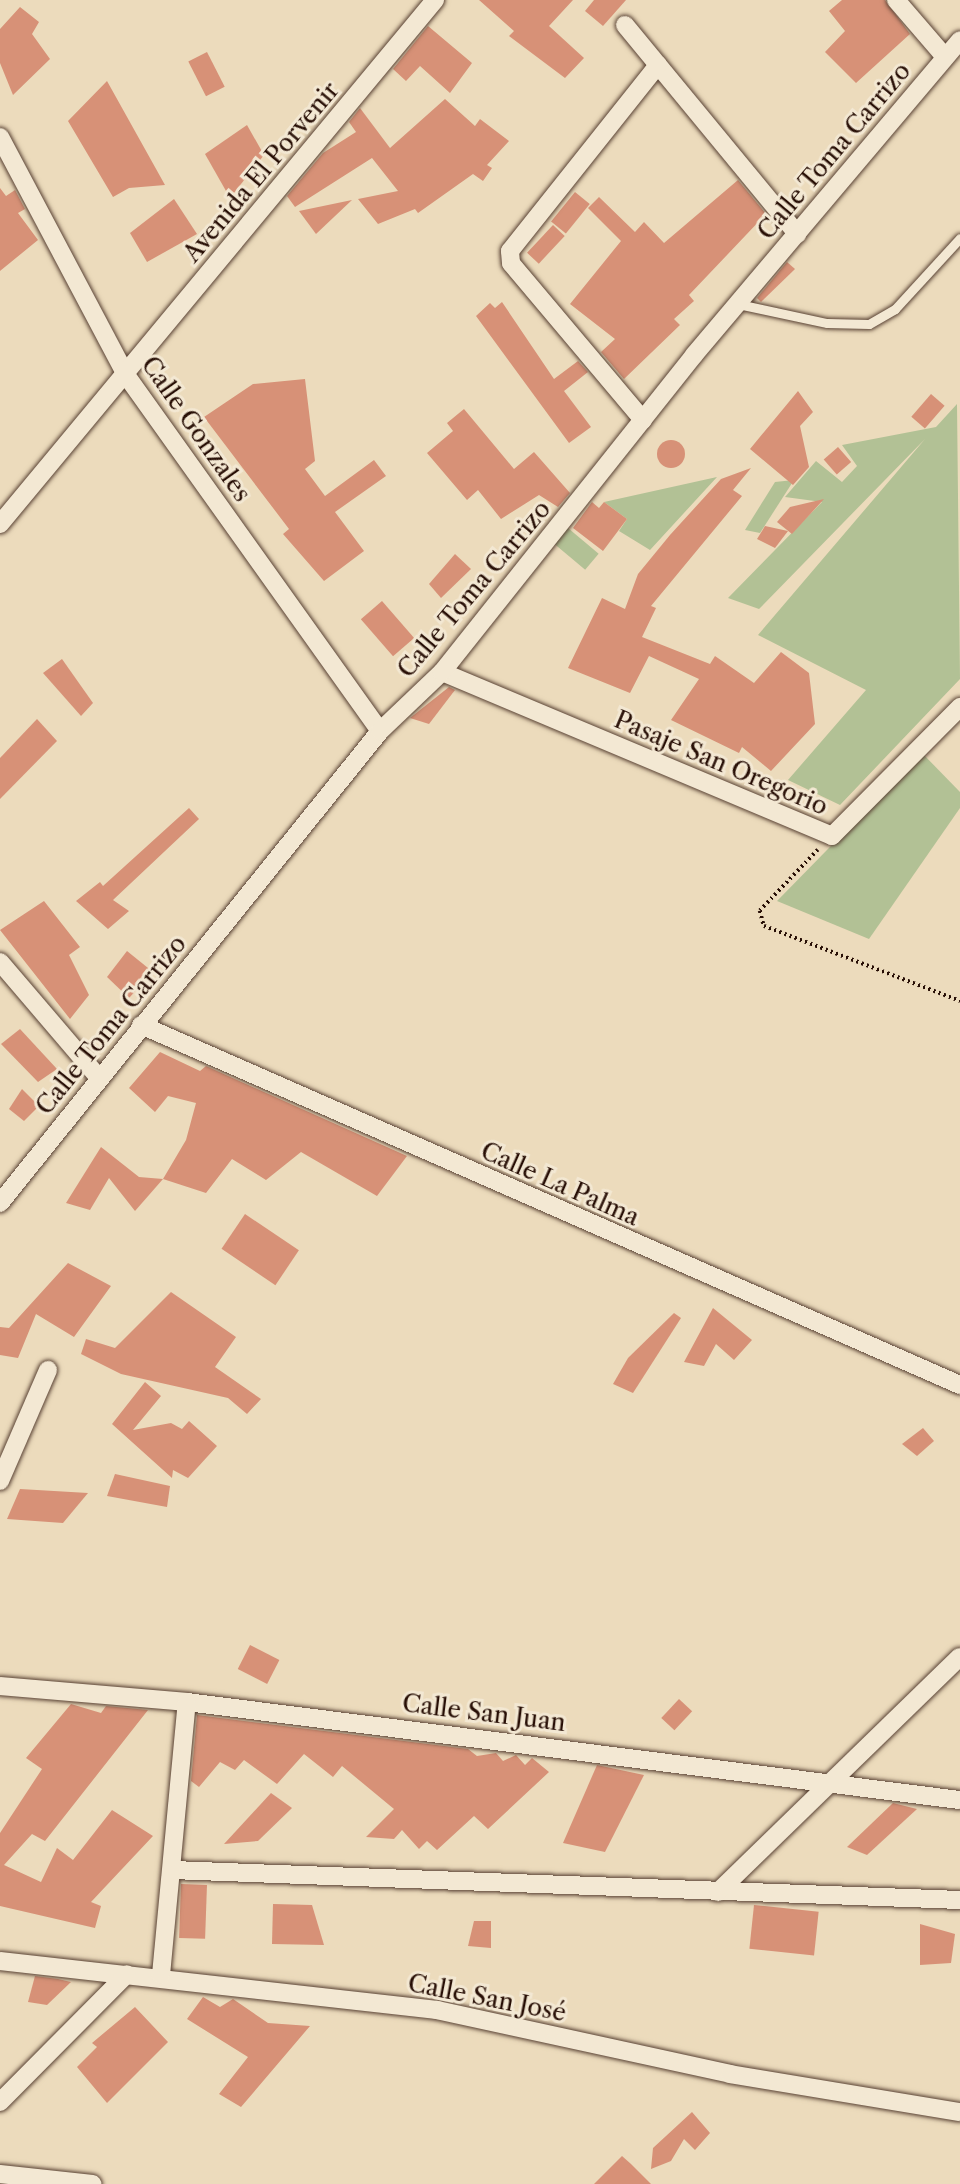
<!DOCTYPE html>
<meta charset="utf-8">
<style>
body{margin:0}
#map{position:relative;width:960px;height:2184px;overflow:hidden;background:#ecdbbc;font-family:"Libre Caslon Text",serif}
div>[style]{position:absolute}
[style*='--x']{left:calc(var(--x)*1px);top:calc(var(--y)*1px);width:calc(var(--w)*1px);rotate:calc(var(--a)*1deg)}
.green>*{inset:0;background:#b2c195;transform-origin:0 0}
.building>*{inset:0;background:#d79177;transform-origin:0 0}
.round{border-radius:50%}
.path>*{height:3.5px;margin-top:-1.75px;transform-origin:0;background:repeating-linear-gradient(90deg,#270e05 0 2px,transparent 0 5.5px)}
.roads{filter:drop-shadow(0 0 2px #584133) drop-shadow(0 0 2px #584133)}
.lane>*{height:9px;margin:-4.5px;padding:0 4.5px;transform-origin:4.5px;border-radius:4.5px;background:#f3e8d3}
.street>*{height:18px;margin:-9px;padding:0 9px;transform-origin:9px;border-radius:9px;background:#f3e8d3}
span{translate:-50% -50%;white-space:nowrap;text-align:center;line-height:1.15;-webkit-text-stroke:6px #f3e8d3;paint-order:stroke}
.street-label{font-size:24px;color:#270e05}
</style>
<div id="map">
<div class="green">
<i style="clip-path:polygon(957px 404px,960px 679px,840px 805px,788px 780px,866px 690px,758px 635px,925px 439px,759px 609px,728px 598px,822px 502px,785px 497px,816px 461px,842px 482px,857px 466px,842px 445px,936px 427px)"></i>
<i style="clip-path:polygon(717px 477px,650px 550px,619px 531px,627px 519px,604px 502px)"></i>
<i style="clip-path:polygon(794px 480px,760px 533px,745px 530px,775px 482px)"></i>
<i style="left:568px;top:528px;width:40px;height:21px;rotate:40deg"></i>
<i style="clip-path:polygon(922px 753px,960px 792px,960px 808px,869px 939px,777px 901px)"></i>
</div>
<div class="building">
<i style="clip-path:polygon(479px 0,573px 0,549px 26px,584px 58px,565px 78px,509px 36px,514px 31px)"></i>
<i style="clip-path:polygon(594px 0,626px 0,603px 26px,585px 11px)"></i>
<i style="clip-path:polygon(842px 0,885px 0,910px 34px,856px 83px,825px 52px,845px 31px,829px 11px)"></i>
<i style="clip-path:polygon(20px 7px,39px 22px,32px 34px,50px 59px,13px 95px,0 63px,0 29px)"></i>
<i style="clip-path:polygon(428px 26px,472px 63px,450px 93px,420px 66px,406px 81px,393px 69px)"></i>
<i style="left:207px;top:52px;width:39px;height:21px;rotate:63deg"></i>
<i style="clip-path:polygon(107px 81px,165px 185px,129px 188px,113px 197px,68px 121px)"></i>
<i style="clip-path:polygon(445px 99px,475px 126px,480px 119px,509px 141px,487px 165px,492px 168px,483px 181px,473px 174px,418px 213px,415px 209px,378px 224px,358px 199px,398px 191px,372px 158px,295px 207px,287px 196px,323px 153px,356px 132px,349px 122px,360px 108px,390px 148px)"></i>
<i style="clip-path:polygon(247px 125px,264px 155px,230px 198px,205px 154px)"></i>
<i style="clip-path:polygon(738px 180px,766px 214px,689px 295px,694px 301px,674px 319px,680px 325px,624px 379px,601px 352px,615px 339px,570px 304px,621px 241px,588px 208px,599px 197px,635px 232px,644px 222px,664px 243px)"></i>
<i style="clip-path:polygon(0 188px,6px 196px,15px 190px,25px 209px,18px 213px,38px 240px,0 271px)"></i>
<i style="left:575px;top:192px;width:19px;height:38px;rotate:39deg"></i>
<i style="clip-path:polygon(174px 199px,197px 234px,147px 262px,130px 233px)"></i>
<i style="clip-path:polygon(352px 200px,316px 234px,299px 211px)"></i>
<i style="left:553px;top:225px;width:16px;height:38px;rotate:43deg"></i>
<i style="clip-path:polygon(787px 262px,795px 269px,761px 302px,757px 298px)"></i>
<i style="clip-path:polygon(502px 302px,554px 379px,578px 361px,588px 372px,564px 391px,591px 427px,569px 443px,476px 316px,490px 303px,495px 308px)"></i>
<i style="clip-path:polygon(305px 379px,315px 461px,305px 469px,325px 496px,374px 460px,386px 476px,335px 512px,364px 551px,324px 581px,283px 534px,289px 529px,204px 417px,253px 384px)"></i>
<i style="clip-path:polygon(798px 391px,813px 412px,800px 426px,809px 467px,793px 485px,750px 449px)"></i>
<i style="left:931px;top:394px;width:18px;height:30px;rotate:41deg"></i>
<i style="clip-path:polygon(464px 409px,514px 469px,534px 452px,570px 493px,558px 507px,539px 495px,501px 519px,478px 490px,467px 500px,427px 453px,453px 431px,447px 423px)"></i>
<i class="round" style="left:657px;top:440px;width:28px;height:28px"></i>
<i style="left:838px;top:447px;width:20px;height:19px;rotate:49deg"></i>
<i style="clip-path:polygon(751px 468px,733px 490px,742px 496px,651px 606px,656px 608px,642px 637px,710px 664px,715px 656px,754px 683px,781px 652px,809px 673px,815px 724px,771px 771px,742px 747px,739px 753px,671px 720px,699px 679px,649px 656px,630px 693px,568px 668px,602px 598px,625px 609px,638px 574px,670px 535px,721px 479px)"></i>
<i style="clip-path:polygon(824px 499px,792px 534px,777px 522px,790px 507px)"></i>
<i style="clip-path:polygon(592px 502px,599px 508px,604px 502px,627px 519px,603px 551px,573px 528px)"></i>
<i style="clip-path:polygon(765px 526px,788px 531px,775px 548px,757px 539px)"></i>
<i style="clip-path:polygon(455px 554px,471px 569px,441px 598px,429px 584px)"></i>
<i style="left:382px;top:601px;width:49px;height:28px;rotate:49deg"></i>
<i style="clip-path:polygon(62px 659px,93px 703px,81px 716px,43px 673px)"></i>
<i style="clip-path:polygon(449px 687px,455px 690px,429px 724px,410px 718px)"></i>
<i style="clip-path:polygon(37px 719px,57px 741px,0 799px,0 758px)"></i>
<i style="clip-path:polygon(189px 808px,199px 819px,113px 900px,129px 911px,108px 929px,76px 901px,100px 882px,103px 886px)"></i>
<i style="clip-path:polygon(44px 901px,80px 947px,69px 955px,89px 995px,70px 1019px,0 930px)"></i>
<i style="clip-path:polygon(127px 951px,153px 972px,129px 998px,107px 977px)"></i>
<i style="clip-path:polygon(20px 1029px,57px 1069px,38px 1082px,1px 1044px)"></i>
<i style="clip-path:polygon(160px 1052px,200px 1071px,206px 1066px,407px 1156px,377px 1196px,301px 1152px,266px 1180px,232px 1159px,206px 1193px,163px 1179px,186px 1140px,196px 1103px,168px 1096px,155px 1112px,129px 1088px)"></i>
<i style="clip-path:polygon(22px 1089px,39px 1106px,24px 1121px,9px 1109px)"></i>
<i style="clip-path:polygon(101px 1147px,139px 1177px,163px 1179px,135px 1211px,109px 1178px,90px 1210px,66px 1203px)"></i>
<i style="left:245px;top:1214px;width:65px;height:42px;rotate:34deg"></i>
<i style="clip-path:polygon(68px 1263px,111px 1286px,74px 1337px,36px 1314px,18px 1358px,0 1355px,0 1327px,9px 1328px)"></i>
<i style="clip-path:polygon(171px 1292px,236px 1337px,215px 1367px,261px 1399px,247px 1414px,228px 1398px,121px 1374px,81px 1354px,86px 1339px,115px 1348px)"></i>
<i style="clip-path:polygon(713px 1308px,752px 1340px,734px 1360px,716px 1344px,704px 1366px,684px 1362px)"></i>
<i style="clip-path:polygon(674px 1313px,681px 1318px,633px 1393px,613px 1384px,628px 1358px)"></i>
<i style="clip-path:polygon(145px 1382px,161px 1396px,133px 1430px,171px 1423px,182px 1429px,189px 1421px,217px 1446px,188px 1478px,173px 1470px,172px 1478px,112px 1424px)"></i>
<i style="clip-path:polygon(923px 1428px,934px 1441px,917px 1456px,902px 1444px)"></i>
<i style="clip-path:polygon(115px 1474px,170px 1486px,167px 1507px,107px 1496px)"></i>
<i style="clip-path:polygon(20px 1489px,88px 1493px,63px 1523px,7px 1519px)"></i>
<i style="left:250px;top:1645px;width:33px;height:27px;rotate:27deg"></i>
<i style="left:679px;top:1699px;width:18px;height:26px;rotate:43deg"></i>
<i style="clip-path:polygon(71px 1704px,101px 1713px,106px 1706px,148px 1710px,45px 1841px,32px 1834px,4px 1865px,41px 1882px,57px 1848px,73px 1860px,112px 1810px,153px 1836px,91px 1902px,101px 1906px,95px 1928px,0 1906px,0 1833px,42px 1769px,26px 1758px)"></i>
<i style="clip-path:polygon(197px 1715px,468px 1749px,477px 1756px,496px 1753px,503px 1761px,516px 1755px,525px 1765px,532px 1758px,549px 1772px,488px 1829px,474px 1816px,437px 1850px,427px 1841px,419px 1849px,402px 1830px,394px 1839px,366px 1837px,394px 1809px,342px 1766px,333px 1777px,304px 1754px,277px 1784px,244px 1760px,235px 1770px,220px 1762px,199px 1787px,191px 1781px)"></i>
<i style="clip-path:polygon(597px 1765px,644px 1775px,605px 1852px,563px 1843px)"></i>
<i style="clip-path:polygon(271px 1793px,292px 1808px,258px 1841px,224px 1844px)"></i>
<i style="clip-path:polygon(893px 1803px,917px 1809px,867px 1855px,847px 1847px)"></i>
<i style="left:181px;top:1884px;width:26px;height:54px;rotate:2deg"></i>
<i style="clip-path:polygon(273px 1904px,312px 1905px,324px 1945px,272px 1944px)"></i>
<i style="left:754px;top:1905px;width:65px;height:44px;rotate:6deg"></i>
<i style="clip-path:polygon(474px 1921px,491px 1921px,491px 1948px,468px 1946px)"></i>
<i style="clip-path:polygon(920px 1924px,955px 1934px,951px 1963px,920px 1965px)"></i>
<i style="clip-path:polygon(35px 1976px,58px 1979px,71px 1982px,47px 2005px,28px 2002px)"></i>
<i style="clip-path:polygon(203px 1997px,220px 2007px,233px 1999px,268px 2023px,310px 2026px,241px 2107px,219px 2094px,248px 2057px,187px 2019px)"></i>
<i style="clip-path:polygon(135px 2007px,168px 2042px,107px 2103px,77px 2067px,97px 2047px,92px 2043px)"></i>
<i style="clip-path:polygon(692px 2112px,710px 2133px,695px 2150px,684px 2139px,671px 2161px,651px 2169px,653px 2148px)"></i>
<i style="clip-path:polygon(622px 2156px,631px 2164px,651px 2184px,594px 2184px)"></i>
</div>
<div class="path">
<i style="--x:818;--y:850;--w:84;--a:133.6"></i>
<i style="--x:760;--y:911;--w:16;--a:75"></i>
<i style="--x:764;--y:926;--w:210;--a:20.9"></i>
</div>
<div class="roads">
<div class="lane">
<i style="--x:738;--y:304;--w:91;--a:12.1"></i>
<i style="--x:827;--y:323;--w:42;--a:1.4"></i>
<i style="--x:869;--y:324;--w:30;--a:-30"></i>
<i style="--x:895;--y:309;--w:96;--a:-47.5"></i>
</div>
<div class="street">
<i style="--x:896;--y:0;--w:75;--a:49.3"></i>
<i style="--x:625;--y:25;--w:271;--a:50.5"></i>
<i style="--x:0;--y:137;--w:269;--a:62.1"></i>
<i style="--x:126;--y:375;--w:437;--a:54.5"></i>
<i style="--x:643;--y:420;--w:205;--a:-130.1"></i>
<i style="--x:511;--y:263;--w:12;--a:-95"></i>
<i style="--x:510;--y:251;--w:238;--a:-51.5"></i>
<i style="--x:0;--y:524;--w:681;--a:-50.3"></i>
<i style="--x:442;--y:672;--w:423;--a:22.8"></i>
<i style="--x:832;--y:836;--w:182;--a:-45.2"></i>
<i style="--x:0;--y:962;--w:153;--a:49.5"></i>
<i style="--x:141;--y:1025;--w:895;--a:23.73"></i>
<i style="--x:0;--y:1203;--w:606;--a:-51.16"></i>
<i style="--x:380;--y:731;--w:86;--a:-43.6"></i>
<i style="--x:442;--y:672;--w:405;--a:-51.5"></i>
<i style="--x:694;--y:355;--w:412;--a:-49.8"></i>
<i style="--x:0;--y:1481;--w:121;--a:-66.6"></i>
<i style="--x:0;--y:1686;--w:188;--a:4.9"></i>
<i style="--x:187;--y:1702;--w:779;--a:7.23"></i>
<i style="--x:172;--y:1870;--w:789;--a:2.18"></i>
<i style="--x:718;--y:1892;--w:337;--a:-44.2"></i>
<i style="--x:0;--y:1961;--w:440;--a:6.4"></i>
<i style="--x:437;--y:2010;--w:300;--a:12.3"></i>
<i style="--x:730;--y:2074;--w:233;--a:9.4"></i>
<i style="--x:161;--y:1975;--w:274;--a:-84.6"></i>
<i style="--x:0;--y:2102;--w:180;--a:-45.2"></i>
<i style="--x:0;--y:2174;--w:93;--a:6.2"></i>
</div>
</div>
<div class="street-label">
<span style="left:834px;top:151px;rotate:-50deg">Calle Toma Carrizo</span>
<span style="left:261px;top:172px;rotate:-50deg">Avenida El Porvenir</span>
<span style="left:196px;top:429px;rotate:55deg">Calle Gonzales</span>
<span style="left:474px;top:589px;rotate:-50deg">Calle Toma Carrizo</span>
<span style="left:721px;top:763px;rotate:23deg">Pasaje San Oregorio</span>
<span style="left:111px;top:1025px;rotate:-51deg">Calle Toma Carrizo</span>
<span style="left:560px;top:1184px;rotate:24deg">Calle La Palma</span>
<span style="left:484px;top:1713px;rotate:7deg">Calle San Juan</span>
<span style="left:487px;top:1998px;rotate:11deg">Calle San José</span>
</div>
</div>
